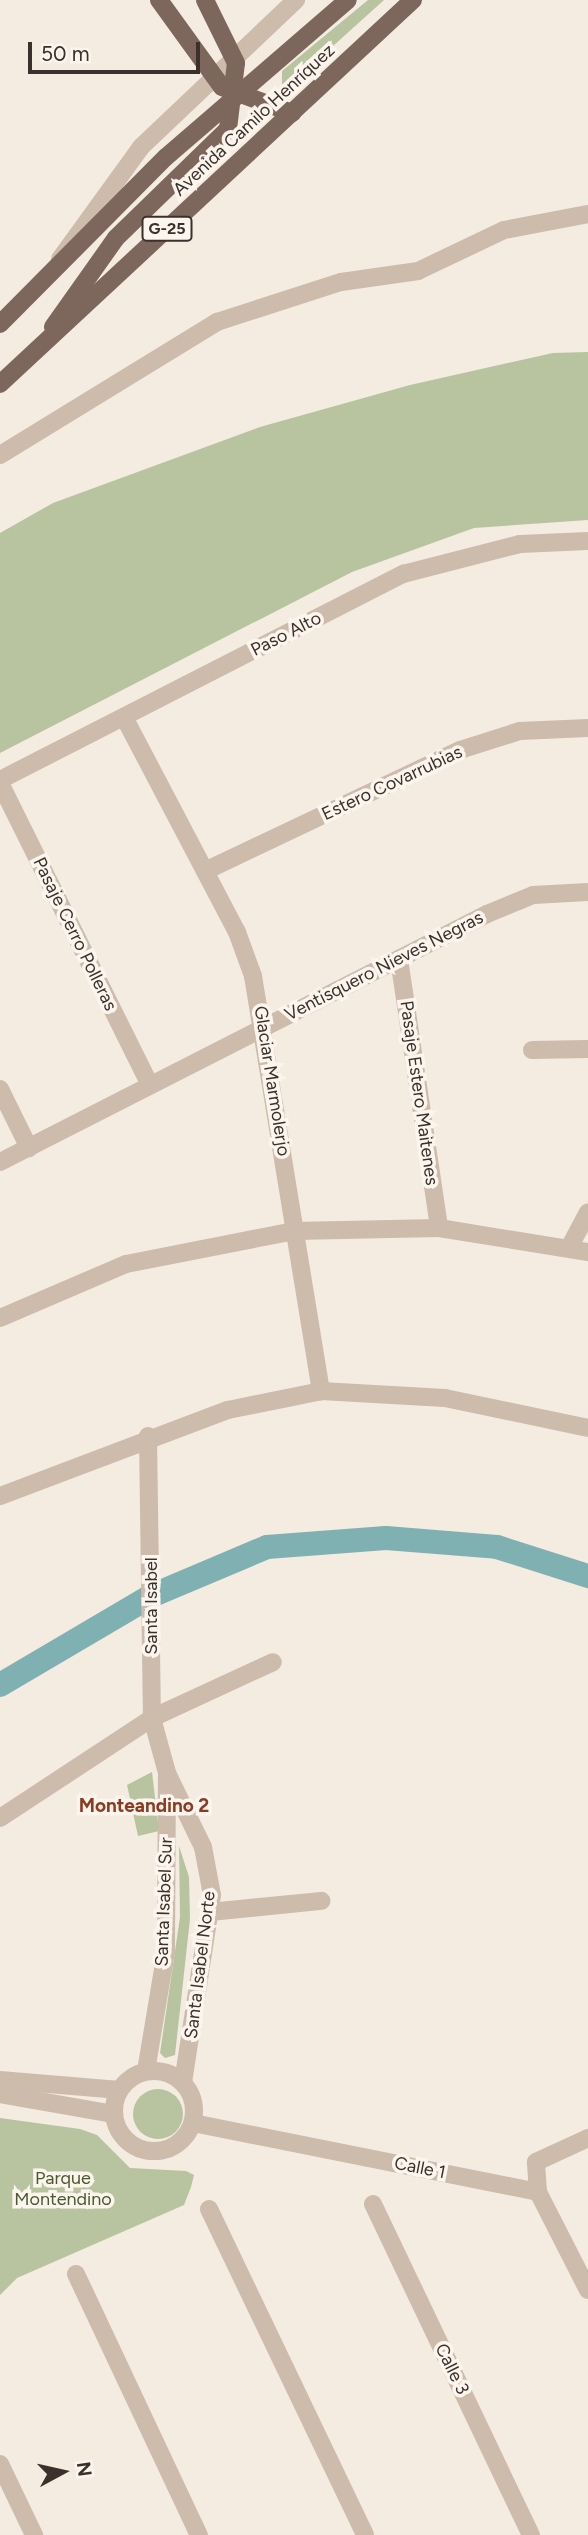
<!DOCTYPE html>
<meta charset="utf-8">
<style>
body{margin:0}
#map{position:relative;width:588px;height:2535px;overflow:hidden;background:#f4ebe1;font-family:Figtree,sans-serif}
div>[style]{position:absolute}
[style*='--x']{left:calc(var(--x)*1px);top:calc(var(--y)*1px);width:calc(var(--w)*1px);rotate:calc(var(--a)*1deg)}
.green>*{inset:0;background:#b8c4a0}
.round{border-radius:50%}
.canal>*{height:24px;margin:-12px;padding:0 12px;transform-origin:12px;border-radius:12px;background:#7fb0b2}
.minor>*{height:18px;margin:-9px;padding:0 9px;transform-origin:9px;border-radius:9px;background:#cdbbac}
.minor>.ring{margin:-9px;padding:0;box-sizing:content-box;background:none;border:18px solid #cdbbac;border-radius:50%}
.major>*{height:18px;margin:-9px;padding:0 9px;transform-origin:9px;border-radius:9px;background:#7d675c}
span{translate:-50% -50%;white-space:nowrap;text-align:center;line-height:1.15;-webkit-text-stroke:7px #fbf5ee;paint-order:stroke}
.shield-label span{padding:2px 5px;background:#fbf5ee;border:2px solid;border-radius:5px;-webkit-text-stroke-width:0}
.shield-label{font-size:16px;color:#3b302b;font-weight:700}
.street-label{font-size:18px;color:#3b302b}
.park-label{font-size:18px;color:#4a5a2e}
.neighbourhood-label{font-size:19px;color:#8c3b22;font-weight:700}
.north{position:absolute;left:28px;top:2437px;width:70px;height:70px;-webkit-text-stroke:5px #fbf5ee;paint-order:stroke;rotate:82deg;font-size:19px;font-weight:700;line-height:28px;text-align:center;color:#3b302b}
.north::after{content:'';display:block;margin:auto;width:24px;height:32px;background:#3b302b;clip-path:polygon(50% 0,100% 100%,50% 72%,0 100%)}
.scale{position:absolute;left:28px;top:42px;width:172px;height:32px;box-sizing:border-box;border:4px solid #3b302b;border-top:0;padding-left:9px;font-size:21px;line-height:24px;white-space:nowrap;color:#3b302b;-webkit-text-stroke:5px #fbf5ee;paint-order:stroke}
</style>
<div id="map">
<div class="green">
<i style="clip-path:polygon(368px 0,384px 0,282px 92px,282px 71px)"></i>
<i style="clip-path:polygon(588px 352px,588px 520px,474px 528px,352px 572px,0 753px,0 533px,53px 503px,260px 427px,410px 385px,553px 353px)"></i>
<i style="clip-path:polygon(152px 1772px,159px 1831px,138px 1836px,127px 1785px)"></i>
<i style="clip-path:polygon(179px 1846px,189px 1877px,190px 1919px,175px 2055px,165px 2058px,160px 2053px,180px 1917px)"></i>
<i class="round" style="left:133px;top:2089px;width:50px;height:50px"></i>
<i style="clip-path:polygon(0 2118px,80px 2129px,97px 2135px,130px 2168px,186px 2171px,194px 2175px,191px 2187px,184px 2205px,17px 2278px,0 2295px)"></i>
</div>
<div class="canal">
<i style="--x:0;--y:1685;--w:175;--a:-30.5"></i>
<i style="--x:151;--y:1596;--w:126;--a:-22.9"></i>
<i style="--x:267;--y:1547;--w:119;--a:-4.3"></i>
<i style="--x:386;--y:1538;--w:111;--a:4.6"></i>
<i style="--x:497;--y:1547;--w:96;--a:17.7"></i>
</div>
<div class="minor">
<i style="--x:60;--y:259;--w:138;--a:-54.1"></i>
<i style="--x:141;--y:147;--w:214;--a:-43.5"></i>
<i style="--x:0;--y:455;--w:255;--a:-31.5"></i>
<i style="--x:217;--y:322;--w:130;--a:-17.9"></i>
<i style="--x:341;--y:282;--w:78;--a:-8.1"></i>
<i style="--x:418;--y:271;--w:95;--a:-25.5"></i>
<i style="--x:504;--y:230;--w:86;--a:-10.8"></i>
<i style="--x:124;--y:717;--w:243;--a:62.3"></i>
<i style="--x:237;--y:932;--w:47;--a:70"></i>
<i style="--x:253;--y:976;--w:421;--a:80.7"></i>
<i style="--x:0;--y:780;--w:453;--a:-27.1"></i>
<i style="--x:403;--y:574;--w:121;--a:-14.4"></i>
<i style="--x:520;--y:544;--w:68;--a:-2.5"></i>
<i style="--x:0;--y:783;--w:337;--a:63.6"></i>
<i style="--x:205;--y:871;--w:282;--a:-25.4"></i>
<i style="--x:460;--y:750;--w:63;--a:-17.6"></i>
<i style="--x:520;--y:731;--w:68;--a:-2.5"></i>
<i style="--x:399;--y:959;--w:272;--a:81.5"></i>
<i style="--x:532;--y:1050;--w:56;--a:-1"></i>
<i style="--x:0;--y:1089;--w:66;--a:63.8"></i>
<i style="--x:0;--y:1162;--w:547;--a:-26.99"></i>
<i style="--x:487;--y:914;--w:50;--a:-22.4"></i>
<i style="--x:533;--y:895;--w:55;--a:-3.1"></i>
<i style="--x:570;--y:1246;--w:38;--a:-62"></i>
<i style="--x:0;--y:1318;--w:137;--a:-23.2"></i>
<i style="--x:126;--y:1264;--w:171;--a:-11.1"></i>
<i style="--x:294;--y:1231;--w:145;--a:-1.2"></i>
<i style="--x:439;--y:1228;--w:151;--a:9.2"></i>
<i style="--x:148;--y:1436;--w:282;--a:89.2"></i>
<i style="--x:152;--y:1718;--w:57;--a:74.7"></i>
<i style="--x:167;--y:1773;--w:82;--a:64.1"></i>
<i style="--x:203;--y:1847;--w:49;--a:79.4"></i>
<i style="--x:212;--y:1895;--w:190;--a:98.8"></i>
<i style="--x:0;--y:1496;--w:244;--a:-20.7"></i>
<i style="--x:228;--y:1410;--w:95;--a:-11.5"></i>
<i style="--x:321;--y:1391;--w:124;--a:3.2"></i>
<i style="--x:445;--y:1398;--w:146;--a:11.8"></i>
<i style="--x:0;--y:1818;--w:182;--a:-33.3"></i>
<i style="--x:152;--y:1718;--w:133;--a:-24.8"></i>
<i style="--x:210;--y:1912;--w:112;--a:-5.7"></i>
<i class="ring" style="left:114px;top:2071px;width:62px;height:62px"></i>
<i style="--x:146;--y:2071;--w:121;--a:-80.5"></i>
<i style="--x:166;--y:1952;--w:176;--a:-89.7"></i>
<i style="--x:0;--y:2080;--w:120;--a:4.8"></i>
<i style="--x:0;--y:2094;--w:116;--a:10"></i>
<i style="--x:193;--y:2123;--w:352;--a:11.3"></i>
<i style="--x:538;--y:2192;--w:110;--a:63"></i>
<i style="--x:538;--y:2192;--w:30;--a:-94"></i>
<i style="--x:536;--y:2162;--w:57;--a:-24.8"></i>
<i style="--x:373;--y:2204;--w:367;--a:64.5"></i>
<i style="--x:209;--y:2209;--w:361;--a:64.4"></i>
<i style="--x:76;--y:2274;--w:289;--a:64.8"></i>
<i style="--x:0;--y:2464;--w:79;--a:64.4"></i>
</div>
<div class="major">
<i style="--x:159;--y:0;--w:107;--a:54.1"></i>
<i style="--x:222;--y:87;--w:75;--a:20.4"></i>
<i style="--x:0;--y:324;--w:235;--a:-45.2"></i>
<i style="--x:166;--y:157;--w:240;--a:-40.8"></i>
<i style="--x:53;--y:327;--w:109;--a:-54.7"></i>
<i style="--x:116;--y:238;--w:156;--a:-44.2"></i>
<i style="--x:228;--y:129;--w:66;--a:-83.1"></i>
<i style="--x:236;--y:63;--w:70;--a:-116.2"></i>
<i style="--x:0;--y:384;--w:564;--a:-42.92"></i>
</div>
<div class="shield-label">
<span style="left:167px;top:229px">G-25</span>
</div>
<div class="street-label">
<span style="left:254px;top:120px;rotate:-43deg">Avenida Camilo Henríquez</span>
<span style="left:286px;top:634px;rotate:-27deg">Paso Alto</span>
<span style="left:392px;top:783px;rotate:-25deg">Estero Covarrubias</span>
<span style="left:75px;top:934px;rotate:64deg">Pasaje Cerro Polleras</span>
<span style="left:384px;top:966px;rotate:-27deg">Ventisquero Nieves Negras</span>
<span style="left:272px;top:1081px;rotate:81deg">Glaciar Marmolerjo</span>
<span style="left:419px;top:1093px;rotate:82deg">Pasaje Estero Maitenes</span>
<span style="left:151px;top:1606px;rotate:-90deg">Santa Isabel</span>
<span style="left:164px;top:1902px;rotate:-88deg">Santa Isabel Sur</span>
<span style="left:200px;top:1965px;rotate:-83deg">Santa Isabel Norte</span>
<span style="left:420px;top:2168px;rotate:11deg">Calle 1</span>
<span style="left:452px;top:2369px;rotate:64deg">Calle 3</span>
</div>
<div class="park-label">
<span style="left:63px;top:2189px">Parque<br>Montendino</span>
</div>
<div class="neighbourhood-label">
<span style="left:144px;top:1806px">Monteandino 2</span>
</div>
<div class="north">N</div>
<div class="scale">50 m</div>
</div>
